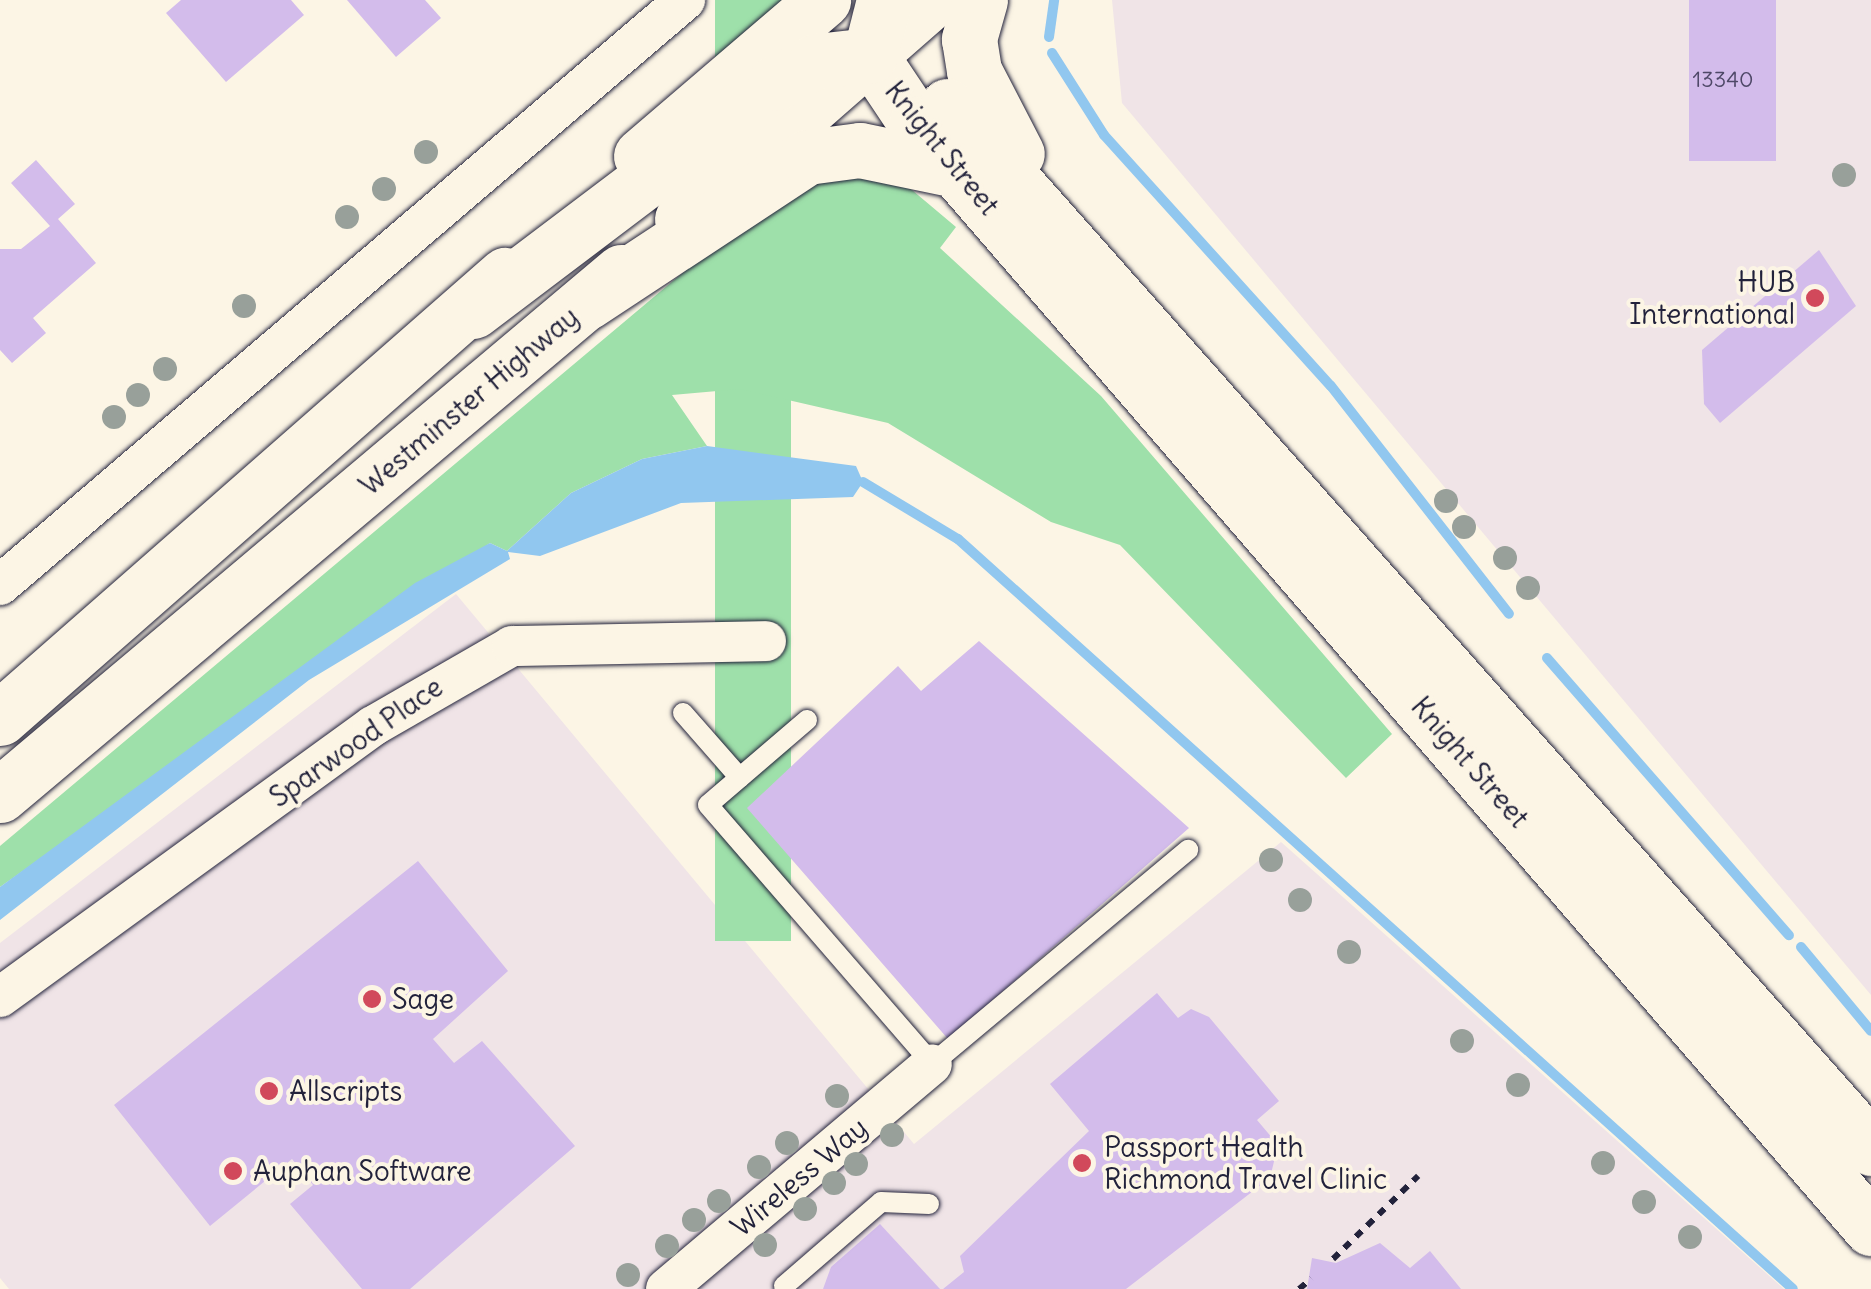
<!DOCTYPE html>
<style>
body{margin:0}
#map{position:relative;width:1871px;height:1289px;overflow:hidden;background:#fcf5e5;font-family:Delius,sans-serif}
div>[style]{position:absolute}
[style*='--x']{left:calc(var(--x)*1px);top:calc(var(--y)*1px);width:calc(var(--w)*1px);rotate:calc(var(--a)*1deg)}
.built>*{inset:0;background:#f0e4e7}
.green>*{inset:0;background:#9ee0aa;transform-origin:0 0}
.water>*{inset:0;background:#91c7ef}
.stream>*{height:10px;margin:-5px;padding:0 5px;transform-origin:5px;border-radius:5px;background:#91c7ef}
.building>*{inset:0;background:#d3bceb;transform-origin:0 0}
.path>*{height:6px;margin-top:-3px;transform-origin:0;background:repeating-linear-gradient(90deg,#22223b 0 8px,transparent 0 16px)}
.roads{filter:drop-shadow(0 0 2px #22223b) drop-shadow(0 0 2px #22223b)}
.service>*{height:20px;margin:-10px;padding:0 10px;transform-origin:10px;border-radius:10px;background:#fcf5e5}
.minor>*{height:40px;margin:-20px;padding:0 20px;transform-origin:20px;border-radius:20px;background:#fcf5e5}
.secondary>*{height:55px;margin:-27.5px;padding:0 27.5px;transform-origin:27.5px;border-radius:27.5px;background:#fcf5e5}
.motorway>*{height:55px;margin:-27.5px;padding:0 27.5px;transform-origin:27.5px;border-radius:27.5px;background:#fcf5e5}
.trees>*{width:24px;height:24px;margin:-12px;border-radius:50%;background:#98a09a}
.dots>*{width:28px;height:28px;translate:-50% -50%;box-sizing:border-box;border:5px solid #fcf5e5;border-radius:50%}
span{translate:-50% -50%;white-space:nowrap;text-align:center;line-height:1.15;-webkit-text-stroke:8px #fcf5e5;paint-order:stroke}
.number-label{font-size:22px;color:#4e4867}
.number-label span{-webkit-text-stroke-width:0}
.street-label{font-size:28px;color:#22223b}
.poi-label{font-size:28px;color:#22223b}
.right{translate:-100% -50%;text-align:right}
.left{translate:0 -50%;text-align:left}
</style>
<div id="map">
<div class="built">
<i style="clip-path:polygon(1112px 0,1871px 0,1871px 995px,1122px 103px)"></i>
<i style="clip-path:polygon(456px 594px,914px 1144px,1281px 842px,1784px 1289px,9px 1289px,0 1278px,0 943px)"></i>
</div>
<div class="green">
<i style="left:715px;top:0;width:76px;height:941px"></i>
<i style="clip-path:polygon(893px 174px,956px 227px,940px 248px,1101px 396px,1392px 734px,1346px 778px,1120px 545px,1051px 522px,888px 423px,740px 389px,672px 395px,707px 446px,642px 459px,571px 493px,507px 551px,490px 543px,0 887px,0 846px,786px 186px)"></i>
</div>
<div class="water">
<i style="clip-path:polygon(707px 446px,856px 466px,863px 482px,853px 497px,681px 503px,540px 556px,508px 552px,510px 559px,309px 680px,0 920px,0 887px,415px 583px,490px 543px,507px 551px,571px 493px,642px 459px)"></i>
</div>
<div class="stream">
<i style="--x:1049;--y:37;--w:37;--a:-82"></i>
<i style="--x:1052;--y:53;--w:97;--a:57.6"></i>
<i style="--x:1104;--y:135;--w:338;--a:47.9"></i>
<i style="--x:1331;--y:386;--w:289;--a:52"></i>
<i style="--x:863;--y:482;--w:111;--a:31"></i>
<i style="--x:958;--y:539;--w:1122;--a:41.93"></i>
<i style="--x:1547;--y:658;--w:368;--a:48.9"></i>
<i style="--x:1801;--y:947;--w:109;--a:50.2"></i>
</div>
<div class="building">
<i style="clip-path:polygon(181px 0,291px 0,304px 15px,226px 82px,166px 13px)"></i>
<i style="clip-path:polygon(347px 0,425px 0,441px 18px,396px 57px)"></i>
<i style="left:1689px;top:0;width:87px;height:161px"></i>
<i style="clip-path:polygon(36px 160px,75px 204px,58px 219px,96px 263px,33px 318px,46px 333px,12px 363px,0 350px,0 249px,21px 249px,50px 226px,11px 183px)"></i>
<i style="clip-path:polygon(1819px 250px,1856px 306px,1720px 423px,1704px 404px,1702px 350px)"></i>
<i style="clip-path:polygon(979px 641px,1189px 828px,948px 1039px,747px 808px,898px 666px,921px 691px)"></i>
<i style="clip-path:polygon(418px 861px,508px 971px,433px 1039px,454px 1063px,482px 1041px,575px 1146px,410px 1289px,362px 1289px,290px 1204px,313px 1185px,292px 1159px,210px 1226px,114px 1105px)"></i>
<i style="clip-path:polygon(1157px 993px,1178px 1018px,1191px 1009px,1209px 1017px,1279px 1101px,1257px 1120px,1278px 1145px,1270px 1178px,1126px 1289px,943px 1289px,964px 1272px,960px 1256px,1089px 1131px,1050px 1084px)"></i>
<i style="clip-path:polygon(880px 1224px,940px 1289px,823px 1289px,831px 1267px)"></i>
<i style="clip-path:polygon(1380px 1243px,1410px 1268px,1430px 1251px,1461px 1289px,1307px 1289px,1312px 1258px,1336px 1263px)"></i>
</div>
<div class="path">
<i style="--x:1333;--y:1259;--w:119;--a:-44.3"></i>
<i style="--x:1299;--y:1289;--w:16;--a:-40"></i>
</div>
<div class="roads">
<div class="service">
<i style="--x:683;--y:713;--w:86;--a:48.8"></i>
<i style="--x:807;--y:720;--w:130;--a:139.4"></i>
<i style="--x:708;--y:805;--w:342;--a:49.1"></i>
<i style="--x:932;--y:1064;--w:334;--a:-39.9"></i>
<i style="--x:784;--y:1286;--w:128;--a:-40.9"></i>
<i style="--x:881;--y:1202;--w:48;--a:2.4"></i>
</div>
<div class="minor">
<i style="--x:0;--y:585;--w:901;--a:-40.5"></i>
<i style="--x:0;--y:997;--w:461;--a:-36"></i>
<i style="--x:373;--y:726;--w:160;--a:-29.9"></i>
<i style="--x:512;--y:646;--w:254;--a:-1.1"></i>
<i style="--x:666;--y:1289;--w:348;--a:-40.2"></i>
</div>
<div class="secondary">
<i style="--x:641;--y:156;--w:240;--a:-40.6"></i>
<i style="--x:682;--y:219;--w:332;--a:-41.2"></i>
<i style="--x:0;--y:718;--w:672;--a:-41.26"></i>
<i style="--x:0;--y:795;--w:812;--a:-40.1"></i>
</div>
<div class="motorway">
<i style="--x:980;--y:0;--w:41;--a:105.8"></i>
<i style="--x:969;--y:39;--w:32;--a:81"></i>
<i style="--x:974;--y:71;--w:93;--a:62.6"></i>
<i style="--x:870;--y:55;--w:83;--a:56.3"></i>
<i style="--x:916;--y:124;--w:1460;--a:49.14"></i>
<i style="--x:870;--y:55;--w:57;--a:-75.7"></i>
<i style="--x:947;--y:106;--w:1393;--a:48.43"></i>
<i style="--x:587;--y:302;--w:263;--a:-33.4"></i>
<i style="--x:807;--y:157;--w:53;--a:-7.5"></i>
<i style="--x:860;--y:150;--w:99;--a:11.7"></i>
<i style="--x:473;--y:311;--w:378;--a:-37.1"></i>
<i style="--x:775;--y:83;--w:47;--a:-28.2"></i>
<i style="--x:816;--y:61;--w:54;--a:-6.3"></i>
</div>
</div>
<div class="trees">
<i style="left:426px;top:152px"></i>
<i style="left:1844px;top:175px"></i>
<i style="left:384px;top:189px"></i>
<i style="left:347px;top:217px"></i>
<i style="left:244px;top:306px"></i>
<i style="left:165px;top:369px"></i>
<i style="left:138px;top:395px"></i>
<i style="left:114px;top:417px"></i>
<i style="left:1446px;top:501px"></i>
<i style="left:1464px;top:527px"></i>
<i style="left:1505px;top:558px"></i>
<i style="left:1528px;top:588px"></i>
<i style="left:1271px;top:860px"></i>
<i style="left:1300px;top:900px"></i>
<i style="left:1349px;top:952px"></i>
<i style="left:1462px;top:1041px"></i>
<i style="left:1518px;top:1085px"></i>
<i style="left:837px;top:1096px"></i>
<i style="left:892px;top:1135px"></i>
<i style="left:787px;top:1143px"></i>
<i style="left:1603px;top:1163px"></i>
<i style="left:856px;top:1164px"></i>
<i style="left:759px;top:1167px"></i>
<i style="left:834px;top:1183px"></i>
<i style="left:719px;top:1201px"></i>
<i style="left:1644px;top:1202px"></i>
<i style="left:805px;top:1209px"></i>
<i style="left:694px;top:1220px"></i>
<i style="left:1690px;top:1237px"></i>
<i style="left:765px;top:1245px"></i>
<i style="left:667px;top:1246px"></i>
<i style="left:628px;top:1275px"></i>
</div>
<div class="dots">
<i style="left:1815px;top:298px;background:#d1495b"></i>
<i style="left:372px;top:999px;background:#d1495b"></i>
<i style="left:269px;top:1091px;background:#d1495b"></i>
<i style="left:1082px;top:1163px;background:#d1495b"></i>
<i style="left:233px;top:1171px;background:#d1495b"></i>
</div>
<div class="number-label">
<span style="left:1723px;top:80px">13340</span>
</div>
<div class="street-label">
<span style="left:942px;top:148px;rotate:51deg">Knight Street</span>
<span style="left:469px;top:401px;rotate:-40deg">Westminster Highway</span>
<span style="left:356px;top:742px;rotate:-35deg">Sparwood Place</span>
<span style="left:1470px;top:762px;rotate:49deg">Knight Street</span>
<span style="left:799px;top:1177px;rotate:-40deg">Wireless Way</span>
</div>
<div class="poi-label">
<span class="right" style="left:1795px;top:298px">HUB<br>International</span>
<span class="left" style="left:392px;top:999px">Sage</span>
<span class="left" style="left:289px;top:1091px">Allscripts</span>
<span class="left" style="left:1104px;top:1163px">Passport Health<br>Richmond Travel Clinic</span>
<span class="left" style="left:253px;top:1171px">Auphan Software</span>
</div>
</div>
